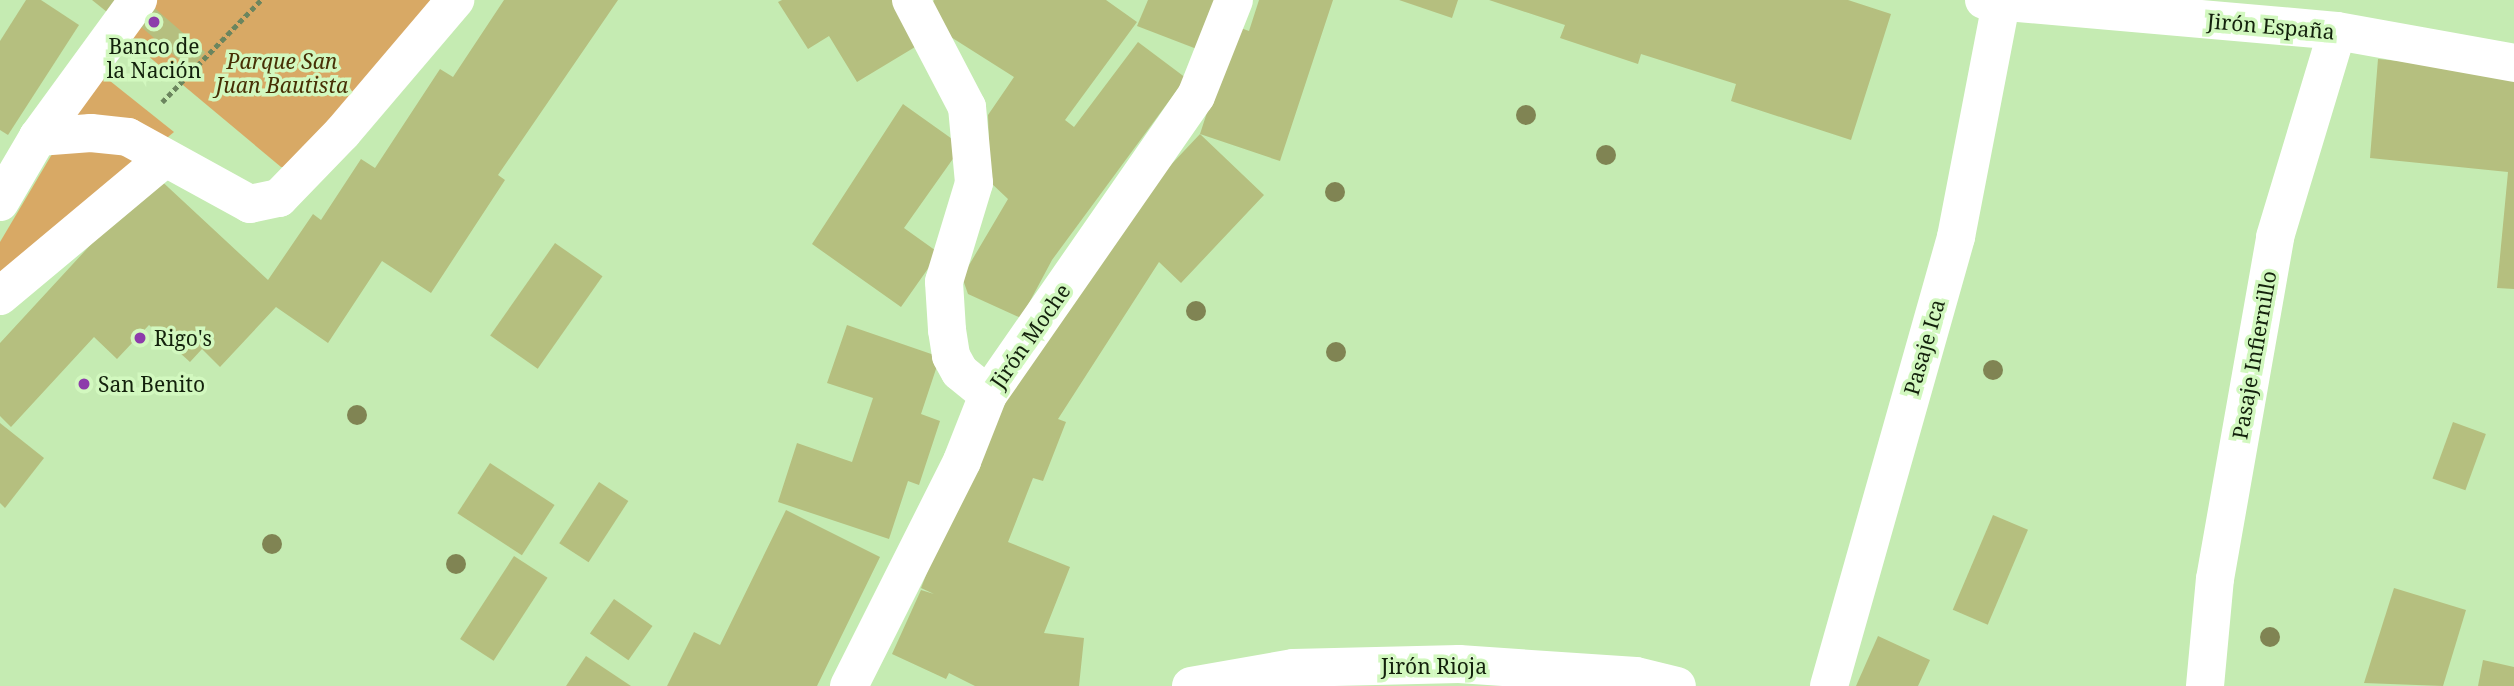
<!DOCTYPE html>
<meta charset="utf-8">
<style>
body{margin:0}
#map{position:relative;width:2514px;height:686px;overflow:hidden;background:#c5ebb2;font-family:"Noto Serif",serif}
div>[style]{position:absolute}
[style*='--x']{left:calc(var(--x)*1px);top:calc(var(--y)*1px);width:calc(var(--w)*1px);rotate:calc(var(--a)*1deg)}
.green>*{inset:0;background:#d8a965}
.building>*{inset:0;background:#b5bf7f;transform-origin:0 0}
.path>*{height:4.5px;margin-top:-2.25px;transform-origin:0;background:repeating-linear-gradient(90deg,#6b855e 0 5px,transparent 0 8.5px)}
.minor>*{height:38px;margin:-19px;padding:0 19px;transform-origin:19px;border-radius:19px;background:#fff}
.trees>*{width:20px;height:20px;margin:-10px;border-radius:50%;background:#808453}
.dots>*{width:19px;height:19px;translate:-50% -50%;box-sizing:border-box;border:4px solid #d2f8bf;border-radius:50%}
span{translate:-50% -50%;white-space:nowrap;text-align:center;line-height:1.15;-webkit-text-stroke:7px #d2f8bf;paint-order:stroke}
.street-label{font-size:21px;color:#13210c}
.poi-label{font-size:21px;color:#13210c}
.left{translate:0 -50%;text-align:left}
.park-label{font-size:21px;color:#472f05;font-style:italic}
</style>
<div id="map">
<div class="green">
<i style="clip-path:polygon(148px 0,444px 0,290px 167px,281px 167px,123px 35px)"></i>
<i style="clip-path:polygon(100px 73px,174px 132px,0 278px,0 242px)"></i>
</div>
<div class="building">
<i style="clip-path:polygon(26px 0,41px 0,79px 25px,8px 135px,0 130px,0 41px)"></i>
<i style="clip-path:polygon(92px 0,125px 0,112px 16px)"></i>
<i style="clip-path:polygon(504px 0,618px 0,498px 175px,505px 180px,431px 293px,382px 261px,328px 343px,276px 307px,220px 367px,202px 349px,190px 362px,149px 325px,117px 359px,94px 337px,11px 427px,0 416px,0 343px,155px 175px,268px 280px,313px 214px,321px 220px,361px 159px,375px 168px,440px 69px,453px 77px)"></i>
<i style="clip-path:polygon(782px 0,900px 0,925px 41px,857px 82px,829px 36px,808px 49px,778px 2px)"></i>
<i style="clip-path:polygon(934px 0,1106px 0,1137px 22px,1065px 120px,1074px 127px,1138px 42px,1186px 78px,1052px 260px,1021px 318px,968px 294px,962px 277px,1008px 199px,990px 182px,988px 115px,1014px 77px,924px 20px)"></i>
<i style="clip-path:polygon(1148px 0,1222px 0,1202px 51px,1137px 26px)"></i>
<i style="clip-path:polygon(1259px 0,1333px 0,1280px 161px,1200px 134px,1235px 26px,1249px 31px)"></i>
<i style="clip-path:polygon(1399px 0,1458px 0,1452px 18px)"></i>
<i style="clip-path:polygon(1489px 0,1848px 0,1891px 14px,1851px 140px,1731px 101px,1736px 84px,1641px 54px,1638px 64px,1560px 38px,1565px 25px)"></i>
<i style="left:151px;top:5px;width:72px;height:23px;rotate:41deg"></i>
<i style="clip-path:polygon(2378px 59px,2514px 72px,2514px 289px,2497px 288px,2508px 172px,2370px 158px)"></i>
<i style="clip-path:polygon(903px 104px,962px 146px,904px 228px,939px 253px,901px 307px,812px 244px)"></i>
<i style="clip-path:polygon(1200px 134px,1264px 195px,1181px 283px,1159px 262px,1058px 419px,1066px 422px,1043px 481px,1033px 478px,1008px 542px,1070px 567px,1044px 633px,1084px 638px,1079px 686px,975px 686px,949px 673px,946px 679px,892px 654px,921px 590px,934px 594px,921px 588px,973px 454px,1117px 222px)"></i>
<i style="left:555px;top:243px;width:58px;height:113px;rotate:35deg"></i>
<i style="clip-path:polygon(847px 325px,940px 357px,921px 414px,940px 421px,919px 485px,908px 481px,889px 539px,778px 502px,797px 443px,852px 462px,873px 398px,827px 383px)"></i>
<i style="left:2453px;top:422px;width:35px;height:60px;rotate:20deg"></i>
<i style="clip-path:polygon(0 423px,44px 458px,5px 508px,0 503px)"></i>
<i style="left:490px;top:463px;width:77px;height:60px;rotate:33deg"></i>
<i style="left:599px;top:482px;width:35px;height:73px;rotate:33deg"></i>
<i style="clip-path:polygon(786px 510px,880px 557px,817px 686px,667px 686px,694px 632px,720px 645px)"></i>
<i style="left:1993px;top:515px;width:38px;height:103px;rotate:23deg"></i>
<i style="left:514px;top:556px;width:40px;height:99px;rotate:33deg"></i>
<i style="clip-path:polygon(2394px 588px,2466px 610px,2443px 686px,2364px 683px)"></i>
<i style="left:614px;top:599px;width:47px;height:42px;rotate:35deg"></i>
<i style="clip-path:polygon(1878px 636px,1930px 660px,1918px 686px,1856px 686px)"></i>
<i style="clip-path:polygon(586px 656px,631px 686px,566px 686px)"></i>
<i style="clip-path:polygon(2483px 660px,2514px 667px,2514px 686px,2478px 686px)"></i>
</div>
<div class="path">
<i style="--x:162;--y:102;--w:142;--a:-45.9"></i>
</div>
<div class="minor">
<i style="--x:911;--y:0;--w:121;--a:62.4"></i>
<i style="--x:967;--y:107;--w:76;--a:84.7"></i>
<i style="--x:974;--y:183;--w:103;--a:106.9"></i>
<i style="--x:944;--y:282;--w:48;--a:86.4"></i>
<i style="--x:947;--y:330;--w:26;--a:81"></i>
<i style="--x:951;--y:356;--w:18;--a:61"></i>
<i style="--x:960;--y:372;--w:36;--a:39"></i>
<i style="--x:1984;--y:0;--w:354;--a:5"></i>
<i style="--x:2337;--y:31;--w:180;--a:10.2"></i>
<i style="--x:38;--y:137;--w:53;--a:-4.3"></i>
<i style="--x:91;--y:133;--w:37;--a:6"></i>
<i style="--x:128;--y:137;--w:139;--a:28.8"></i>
<i style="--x:250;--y:204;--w:30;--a:-12"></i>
<i style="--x:279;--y:198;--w:91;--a:-45.9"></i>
<i style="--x:342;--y:133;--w:175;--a:-49.6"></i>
<i style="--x:0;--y:202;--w:75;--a:-59.7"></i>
<i style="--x:38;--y:137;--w:170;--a:-53.9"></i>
<i style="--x:0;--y:296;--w:214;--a:-39.9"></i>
<i style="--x:849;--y:686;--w:252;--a:-63.3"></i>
<i style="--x:962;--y:461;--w:71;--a:-68.5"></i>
<i style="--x:988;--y:395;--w:364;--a:-55.2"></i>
<i style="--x:1196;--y:96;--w:103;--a:-68.4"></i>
<i style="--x:1191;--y:686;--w:104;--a:-10"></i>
<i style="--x:1293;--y:668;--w:166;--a:-1.4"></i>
<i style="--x:1459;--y:664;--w:177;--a:3.9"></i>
<i style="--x:1636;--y:676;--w:42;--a:13.7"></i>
<i style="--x:1829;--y:686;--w:467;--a:-74.2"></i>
<i style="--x:1956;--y:237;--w:238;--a:-79.1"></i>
<i style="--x:2205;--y:686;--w:107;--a:-84.7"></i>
<i style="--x:2215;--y:579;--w:347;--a:-80"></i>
<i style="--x:2275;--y:237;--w:215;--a:-73.2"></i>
</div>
<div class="trees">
<i style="left:1526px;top:115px"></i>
<i style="left:1606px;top:155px"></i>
<i style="left:1335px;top:192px"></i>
<i style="left:1196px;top:311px"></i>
<i style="left:1336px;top:352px"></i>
<i style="left:1993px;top:370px"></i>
<i style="left:357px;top:415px"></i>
<i style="left:272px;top:544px"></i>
<i style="left:456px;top:564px"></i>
<i style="left:2270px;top:637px"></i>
</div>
<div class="dots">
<i style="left:154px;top:22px;background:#8d3cab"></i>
<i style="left:140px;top:338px;background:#8d3cab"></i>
<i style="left:84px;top:384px;background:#8d3cab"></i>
</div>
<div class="street-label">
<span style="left:2271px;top:26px;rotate:5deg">Jirón España</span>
<span style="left:1030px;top:336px;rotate:-55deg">Jirón Moche</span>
<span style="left:1924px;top:347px;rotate:-74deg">Pasaje Ica</span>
<span style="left:2254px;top:355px;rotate:-80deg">Pasaje Infiernillo</span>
<span style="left:1434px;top:666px">Jirón Rioja</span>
</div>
<div class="poi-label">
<span style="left:154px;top:58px">Banco de<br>la Nación</span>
<span class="left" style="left:154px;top:338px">Rigo's</span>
<span class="left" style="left:98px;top:384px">San Benito</span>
</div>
<div class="park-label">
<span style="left:282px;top:73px">Parque San<br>Juan Bautista</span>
</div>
</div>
